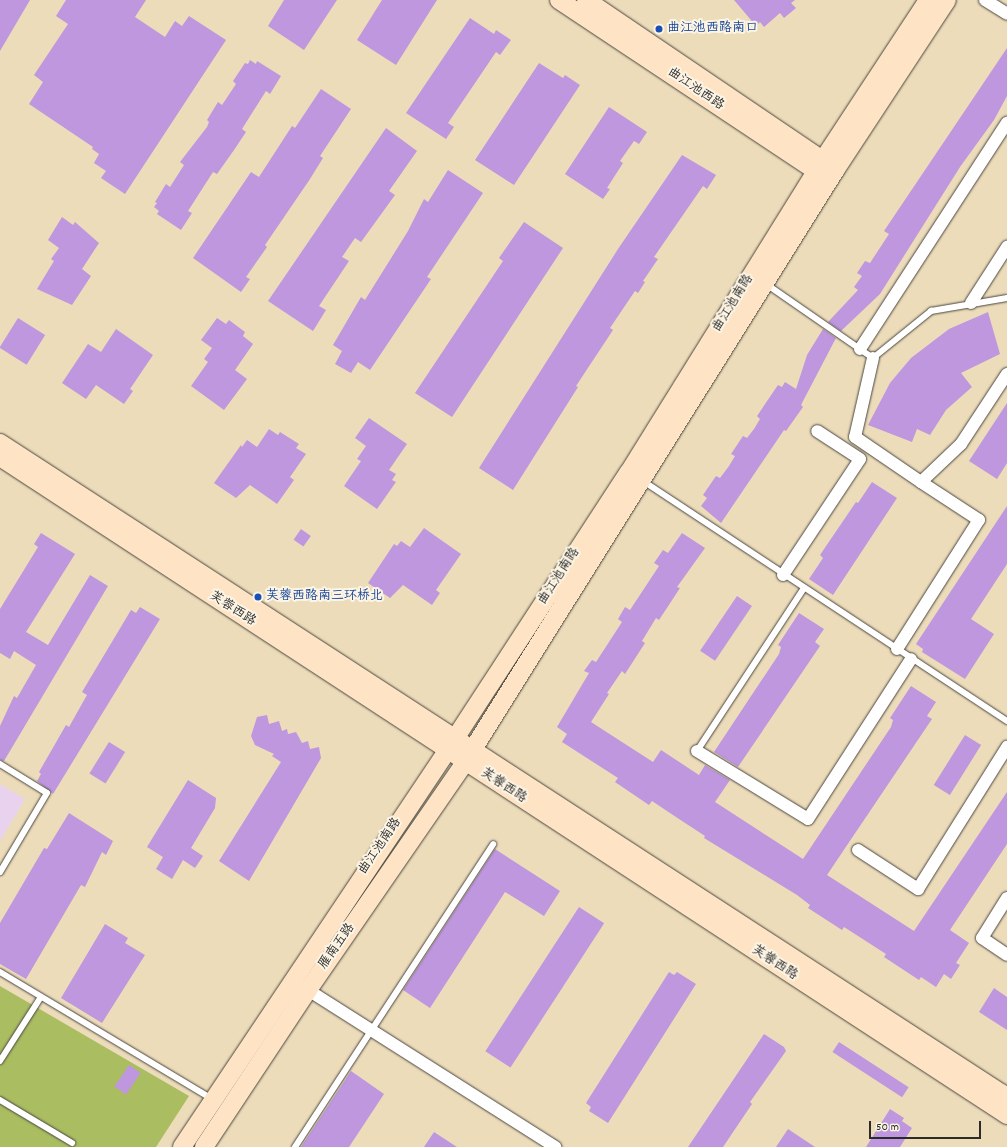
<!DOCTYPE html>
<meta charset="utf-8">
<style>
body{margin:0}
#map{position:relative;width:1007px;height:1147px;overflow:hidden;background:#eddcba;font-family:Dekko,"LXGW WenKai TC",sans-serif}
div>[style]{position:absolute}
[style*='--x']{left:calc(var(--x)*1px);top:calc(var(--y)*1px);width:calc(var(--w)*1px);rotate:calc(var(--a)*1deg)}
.built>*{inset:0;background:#e8d2ee}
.green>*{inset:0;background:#aabd61}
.building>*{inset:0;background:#be97de;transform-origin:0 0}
.roads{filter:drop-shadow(0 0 1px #484640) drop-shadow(0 0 1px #484640)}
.lane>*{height:6px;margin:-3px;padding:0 3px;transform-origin:3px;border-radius:3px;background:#fff}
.street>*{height:12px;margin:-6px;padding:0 6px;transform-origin:6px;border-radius:6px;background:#fff}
.secondary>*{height:18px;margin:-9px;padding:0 9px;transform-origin:9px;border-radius:9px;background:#fee4c5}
.dots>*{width:11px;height:11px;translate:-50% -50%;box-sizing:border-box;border:2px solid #fcf5e5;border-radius:50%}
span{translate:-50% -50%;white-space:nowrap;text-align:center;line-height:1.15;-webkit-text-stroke:4px #fcf5e5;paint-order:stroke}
.transit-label{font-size:13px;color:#164399}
.left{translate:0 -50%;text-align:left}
.street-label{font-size:13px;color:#2b2b2b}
.scale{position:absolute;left:869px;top:1121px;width:112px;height:18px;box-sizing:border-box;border:2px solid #2b2b2b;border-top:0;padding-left:5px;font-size:12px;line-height:14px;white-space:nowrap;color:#2b2b2b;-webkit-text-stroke:3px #fcf5e5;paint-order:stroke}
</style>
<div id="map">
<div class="built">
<i style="clip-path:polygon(0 784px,25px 799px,0 841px)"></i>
</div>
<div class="green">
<i style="clip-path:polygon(0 986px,189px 1096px,156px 1147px,0 1147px)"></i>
</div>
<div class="building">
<i style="clip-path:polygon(0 0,30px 0,0 51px)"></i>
<i style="clip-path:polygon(66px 0,146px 0,135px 17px,165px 37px,175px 21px,182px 26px,189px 16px,226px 40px,125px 194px,101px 178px,106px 171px,94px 163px,99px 154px,92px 149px,93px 147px,29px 104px,43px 82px,34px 75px,68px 24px,56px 16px)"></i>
<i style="clip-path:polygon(284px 0,337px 0,304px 50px,268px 26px)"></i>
<i style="clip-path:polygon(382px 0,437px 0,396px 65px,357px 40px)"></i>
<i style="clip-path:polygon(734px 0,795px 0,791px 3px,796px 8px,784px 18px,780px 13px,764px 27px,760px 22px,756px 26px)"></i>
<i style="clip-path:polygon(470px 18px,494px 34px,496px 30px,511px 40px,500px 55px,496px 52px,448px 123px,454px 127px,446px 139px,406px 113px)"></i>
<i style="clip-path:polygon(1007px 48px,1007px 96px,994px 120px,960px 167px,880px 294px,841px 331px,828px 322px,858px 290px,854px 287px,862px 276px,857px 273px,865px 261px,870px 263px,889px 234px,884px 231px)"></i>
<i style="clip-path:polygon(250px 60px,256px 64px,257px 61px,281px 76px,270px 94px,266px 91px,242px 129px,246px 132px,234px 150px,217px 174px,213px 172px,188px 211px,192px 213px,181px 230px,157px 214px,159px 211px,154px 207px,157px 203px,155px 202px,166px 184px,170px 187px,184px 165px,180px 162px,207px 127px,209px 122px,207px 120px,218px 102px,222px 105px,236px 84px,233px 81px,245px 63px,248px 64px)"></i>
<i style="clip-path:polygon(539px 63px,563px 78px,565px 75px,580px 85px,514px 185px,475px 160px)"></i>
<i style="clip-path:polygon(321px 89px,351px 109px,320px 156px,323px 158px,310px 179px,265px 245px,267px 247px,246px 277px,250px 279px,241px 292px,193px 258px,251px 172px,259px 177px,292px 126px,295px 128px)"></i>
<i style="clip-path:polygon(609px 107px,647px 132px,639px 144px,634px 141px,620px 161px,623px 163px,607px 188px,610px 189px,603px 199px,565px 174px)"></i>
<i style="clip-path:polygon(386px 128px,417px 151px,389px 191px,395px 195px,361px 242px,355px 238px,342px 257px,349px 261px,319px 306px,326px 310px,313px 331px,268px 301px)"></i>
<i style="clip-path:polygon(682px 155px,716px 175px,707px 189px,703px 186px,654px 257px,658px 259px,643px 281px,645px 282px,638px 293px,635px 291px,610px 328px,613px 330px,576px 386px,578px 387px,513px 490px,479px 468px,618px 249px)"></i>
<i style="clip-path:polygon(448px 170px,483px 193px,427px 277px,431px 279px,370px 370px,358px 362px,351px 373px,335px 364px,342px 351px,333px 345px,361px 297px,365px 300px,408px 231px,424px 199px,428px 202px)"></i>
<i style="clip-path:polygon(62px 217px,73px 225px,75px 222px,99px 243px,82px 269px,91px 276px,72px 305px,37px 289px,54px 261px,51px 259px,59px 248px,48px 240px)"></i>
<i style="clip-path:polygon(524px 222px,563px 248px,452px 417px,415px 393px,503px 261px,499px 258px)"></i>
<i style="clip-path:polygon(988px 312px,1000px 354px,961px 373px,972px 387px,946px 410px,930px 435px,917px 429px,912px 442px,868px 425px,890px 383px,911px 358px,949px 329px)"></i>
<i style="left:18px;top:318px;width:32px;height:35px;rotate:32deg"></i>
<i style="clip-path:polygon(217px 318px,226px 324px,229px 320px,245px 332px,243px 336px,253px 344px,235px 370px,247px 379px,224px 410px,191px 386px,208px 362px,204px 359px,212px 348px,201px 340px)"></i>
<i style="clip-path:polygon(116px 329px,153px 355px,130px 389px,133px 391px,124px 404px,96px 385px,86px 399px,62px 383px,88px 344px,101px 352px)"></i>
<i style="clip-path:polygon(823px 329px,836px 338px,801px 405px,803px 407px,786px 431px,784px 430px,721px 523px,701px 506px,707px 498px,703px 495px,716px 476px,720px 478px,729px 466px,735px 456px,731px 454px,743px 436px,747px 438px,754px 429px,760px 419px,757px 416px,778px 385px,782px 387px,785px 382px,796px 389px,807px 355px)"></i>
<i style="clip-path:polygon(1007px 403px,1007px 463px,997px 479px,969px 461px)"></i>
<i style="clip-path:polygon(369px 418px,407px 444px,389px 470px,396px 474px,392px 480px,396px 482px,377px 509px,344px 486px,361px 461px,357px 459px,366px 446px,355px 438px)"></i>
<i style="clip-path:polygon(269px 429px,278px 435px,280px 432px,299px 444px,296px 448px,306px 454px,290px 477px,294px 480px,277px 504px,250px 485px,236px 498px,214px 483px,241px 445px,242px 447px,247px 440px,257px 447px)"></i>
<i style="clip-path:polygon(872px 482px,897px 498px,833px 595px,809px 579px,823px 558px,820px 555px,856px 502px,858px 503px)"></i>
<i style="clip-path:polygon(1007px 506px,1007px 564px,971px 619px,994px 634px,965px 679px,922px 652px,923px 649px,916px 644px)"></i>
<i style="clip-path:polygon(424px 528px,461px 554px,436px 590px,440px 593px,432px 605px,403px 585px,390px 598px,368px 583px,394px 544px,397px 546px,401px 541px,410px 547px)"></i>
<i style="left:301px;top:529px;width:12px;height:13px;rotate:35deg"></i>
<i style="clip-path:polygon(41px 533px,75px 554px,26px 632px,48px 645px,90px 575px,108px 586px,4px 761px,0 760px,0 726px,14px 696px,17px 698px,36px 665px,14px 651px,10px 659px,0 653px,0 609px,38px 547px,34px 544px)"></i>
<i style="clip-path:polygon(682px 533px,705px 548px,677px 587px,680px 588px,659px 620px,656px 618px,642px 641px,645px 643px,625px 674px,622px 671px,607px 693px,609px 694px,591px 722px,653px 762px,661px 750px,699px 775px,705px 765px,730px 780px,715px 802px,803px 859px,891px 727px,893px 720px,890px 718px,911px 686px,936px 702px,927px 716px,932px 719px,827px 875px,914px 931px,1007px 792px,1007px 844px,950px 930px,969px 943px,956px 963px,960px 965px,951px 979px,944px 974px,936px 987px,921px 977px,919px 980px,884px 957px,886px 954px,844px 927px,842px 930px,808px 908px,810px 905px,797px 895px,704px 838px,705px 836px,679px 819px,652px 801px,649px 805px,615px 782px,618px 778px,562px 742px,567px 734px,557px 727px,589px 673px,584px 671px,592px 660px,596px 662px,622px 622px,618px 619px,625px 607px,630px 610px,659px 566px,654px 563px,663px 550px,668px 553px)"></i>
<i style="left:737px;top:596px;width:18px;height:66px;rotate:34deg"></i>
<i style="clip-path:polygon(140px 607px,160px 619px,53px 794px,37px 781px,41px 774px,39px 772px,66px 725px,69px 727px,83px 702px,87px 695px,82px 692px,131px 610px,136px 613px)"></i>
<i style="clip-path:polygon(799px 613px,824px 629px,815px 642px,820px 646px,738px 767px,714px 752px,779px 654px,781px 647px,778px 645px)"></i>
<i style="clip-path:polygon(267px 715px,269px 724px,279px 721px,282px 731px,287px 729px,288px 734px,296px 732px,302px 743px,308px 741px,310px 749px,319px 747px,321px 758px,249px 881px,219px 861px,281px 762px,272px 756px,274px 754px,255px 745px,251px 736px,257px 717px)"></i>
<i style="left:965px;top:735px;width:19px;height:59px;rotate:32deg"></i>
<i style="left:109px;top:742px;width:19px;height:37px;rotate:32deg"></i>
<i style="clip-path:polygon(188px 780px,216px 798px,215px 808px,191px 848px,203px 856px,195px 868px,183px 860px,172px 879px,156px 869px,163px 857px,147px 847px)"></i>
<i style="clip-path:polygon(69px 813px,113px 841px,106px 855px,102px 852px,85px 887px,81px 885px,26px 979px,0 964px,0 923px,44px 848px,47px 849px)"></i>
<i style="clip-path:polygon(495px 849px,560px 891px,544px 916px,505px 892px,430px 1008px,403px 990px)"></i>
<i style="left:579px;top:907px;width:30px;height:172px;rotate:33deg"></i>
<i style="clip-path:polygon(105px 924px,128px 938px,125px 943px,145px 955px,102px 1023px,61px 998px)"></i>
<i style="clip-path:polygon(669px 972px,674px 975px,677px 972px,696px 984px,608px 1123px,589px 1111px,591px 1107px,586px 1103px)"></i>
<i style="clip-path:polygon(994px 988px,1007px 997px,1007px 1030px,979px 1012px)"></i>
<i style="clip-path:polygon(764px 1034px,784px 1047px,786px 1051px,750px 1102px,752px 1104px,723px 1147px,688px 1147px)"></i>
<i style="left:839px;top:1042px;width:83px;height:12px;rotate:33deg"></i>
<i style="left:129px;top:1065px;width:14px;height:26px;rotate:34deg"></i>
<i style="clip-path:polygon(351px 1071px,384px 1094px,349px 1147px,301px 1147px)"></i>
<i style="clip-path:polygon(890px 1109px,904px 1118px,902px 1121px,912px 1128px,900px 1147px,866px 1147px)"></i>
<i style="clip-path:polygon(788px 1129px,815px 1147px,776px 1147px)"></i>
<i style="clip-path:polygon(434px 1132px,457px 1147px,424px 1147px)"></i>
</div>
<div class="roads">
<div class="lane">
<i style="--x:766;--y:284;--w:130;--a:34.7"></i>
<i style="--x:873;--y:358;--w:75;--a:-39"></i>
<i style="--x:931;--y:311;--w:77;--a:-9.7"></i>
<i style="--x:643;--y:481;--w:436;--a:33.4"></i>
<i style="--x:697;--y:751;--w:195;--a:-56.7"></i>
<i style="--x:0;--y:764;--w:55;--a:31.7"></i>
<i style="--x:47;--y:793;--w:92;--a:120.7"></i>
<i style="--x:0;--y:972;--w:247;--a:30.9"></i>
<i style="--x:0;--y:1061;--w:76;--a:-57.4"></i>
<i style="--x:0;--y:1100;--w:84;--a:30.8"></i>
<i style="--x:295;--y:1147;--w:362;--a:-56.8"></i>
</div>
<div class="street">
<i style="--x:985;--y:0;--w:26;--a:32"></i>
<i style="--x:971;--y:303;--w:67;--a:-57.3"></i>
<i style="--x:860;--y:349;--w:270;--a:-57"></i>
<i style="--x:873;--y:358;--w:81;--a:102.8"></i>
<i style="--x:855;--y:437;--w:80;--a:34.3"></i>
<i style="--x:921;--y:482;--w:55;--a:-43.5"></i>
<i style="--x:961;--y:444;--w:84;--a:-56.7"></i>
<i style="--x:783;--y:575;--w:139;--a:-56.4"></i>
<i style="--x:860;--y:459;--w:51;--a:-146.9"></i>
<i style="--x:897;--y:649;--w:153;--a:-57.6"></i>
<i style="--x:979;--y:520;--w:69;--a:-146.8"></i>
<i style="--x:697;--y:751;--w:130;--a:31.5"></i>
<i style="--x:808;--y:819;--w:190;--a:-57.2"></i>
<i style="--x:858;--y:850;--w:72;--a:33"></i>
<i style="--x:918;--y:889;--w:168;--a:-57.9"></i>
<i style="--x:1007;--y:898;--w:47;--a:122"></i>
<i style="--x:982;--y:938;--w:30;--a:34"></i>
<i style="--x:308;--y:990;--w:293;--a:32.4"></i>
</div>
<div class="secondary">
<i style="--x:559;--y:0;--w:322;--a:33.6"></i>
<i style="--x:586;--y:0;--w:287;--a:34.1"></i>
<i style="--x:0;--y:443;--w:1201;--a:33"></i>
<i style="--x:0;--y:457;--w:1203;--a:33.16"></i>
<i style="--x:182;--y:1147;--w:493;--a:-56.2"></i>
<i style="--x:456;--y:737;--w:316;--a:-56.9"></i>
<i style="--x:629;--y:472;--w:367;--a:-58.1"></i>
<i style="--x:823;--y:160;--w:191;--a:-56.7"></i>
<i style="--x:204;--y:1147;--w:188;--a:-56.5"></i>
<i style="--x:308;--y:990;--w:277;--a:-55.4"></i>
<i style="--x:465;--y:762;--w:699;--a:-57.97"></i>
<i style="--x:836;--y:169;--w:202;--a:-56.7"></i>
</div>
</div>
<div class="dots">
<i style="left:659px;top:29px;background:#1a4fb4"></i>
<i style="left:258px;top:597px;background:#1a4fb4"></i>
</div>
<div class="transit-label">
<span class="left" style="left:667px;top:29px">曲江池西路南口</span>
<span class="left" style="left:266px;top:597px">芙蓉西路南三环桥北</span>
</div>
<div class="street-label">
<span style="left:695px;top:90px;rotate:34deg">曲江池西路</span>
<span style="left:734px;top:304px;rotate:-58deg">曲江池南路</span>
<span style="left:560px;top:577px;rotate:-57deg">曲江池南路</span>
<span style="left:232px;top:610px;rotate:33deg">芙蓉西路</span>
<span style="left:503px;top:787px;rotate:33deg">芙蓉西路</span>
<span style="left:381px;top:847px;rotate:-56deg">曲江池南路</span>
<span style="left:338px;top:947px;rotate:-55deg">雁南五路</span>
<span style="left:774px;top:964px;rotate:33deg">芙蓉西路</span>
</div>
<div class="scale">50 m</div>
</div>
